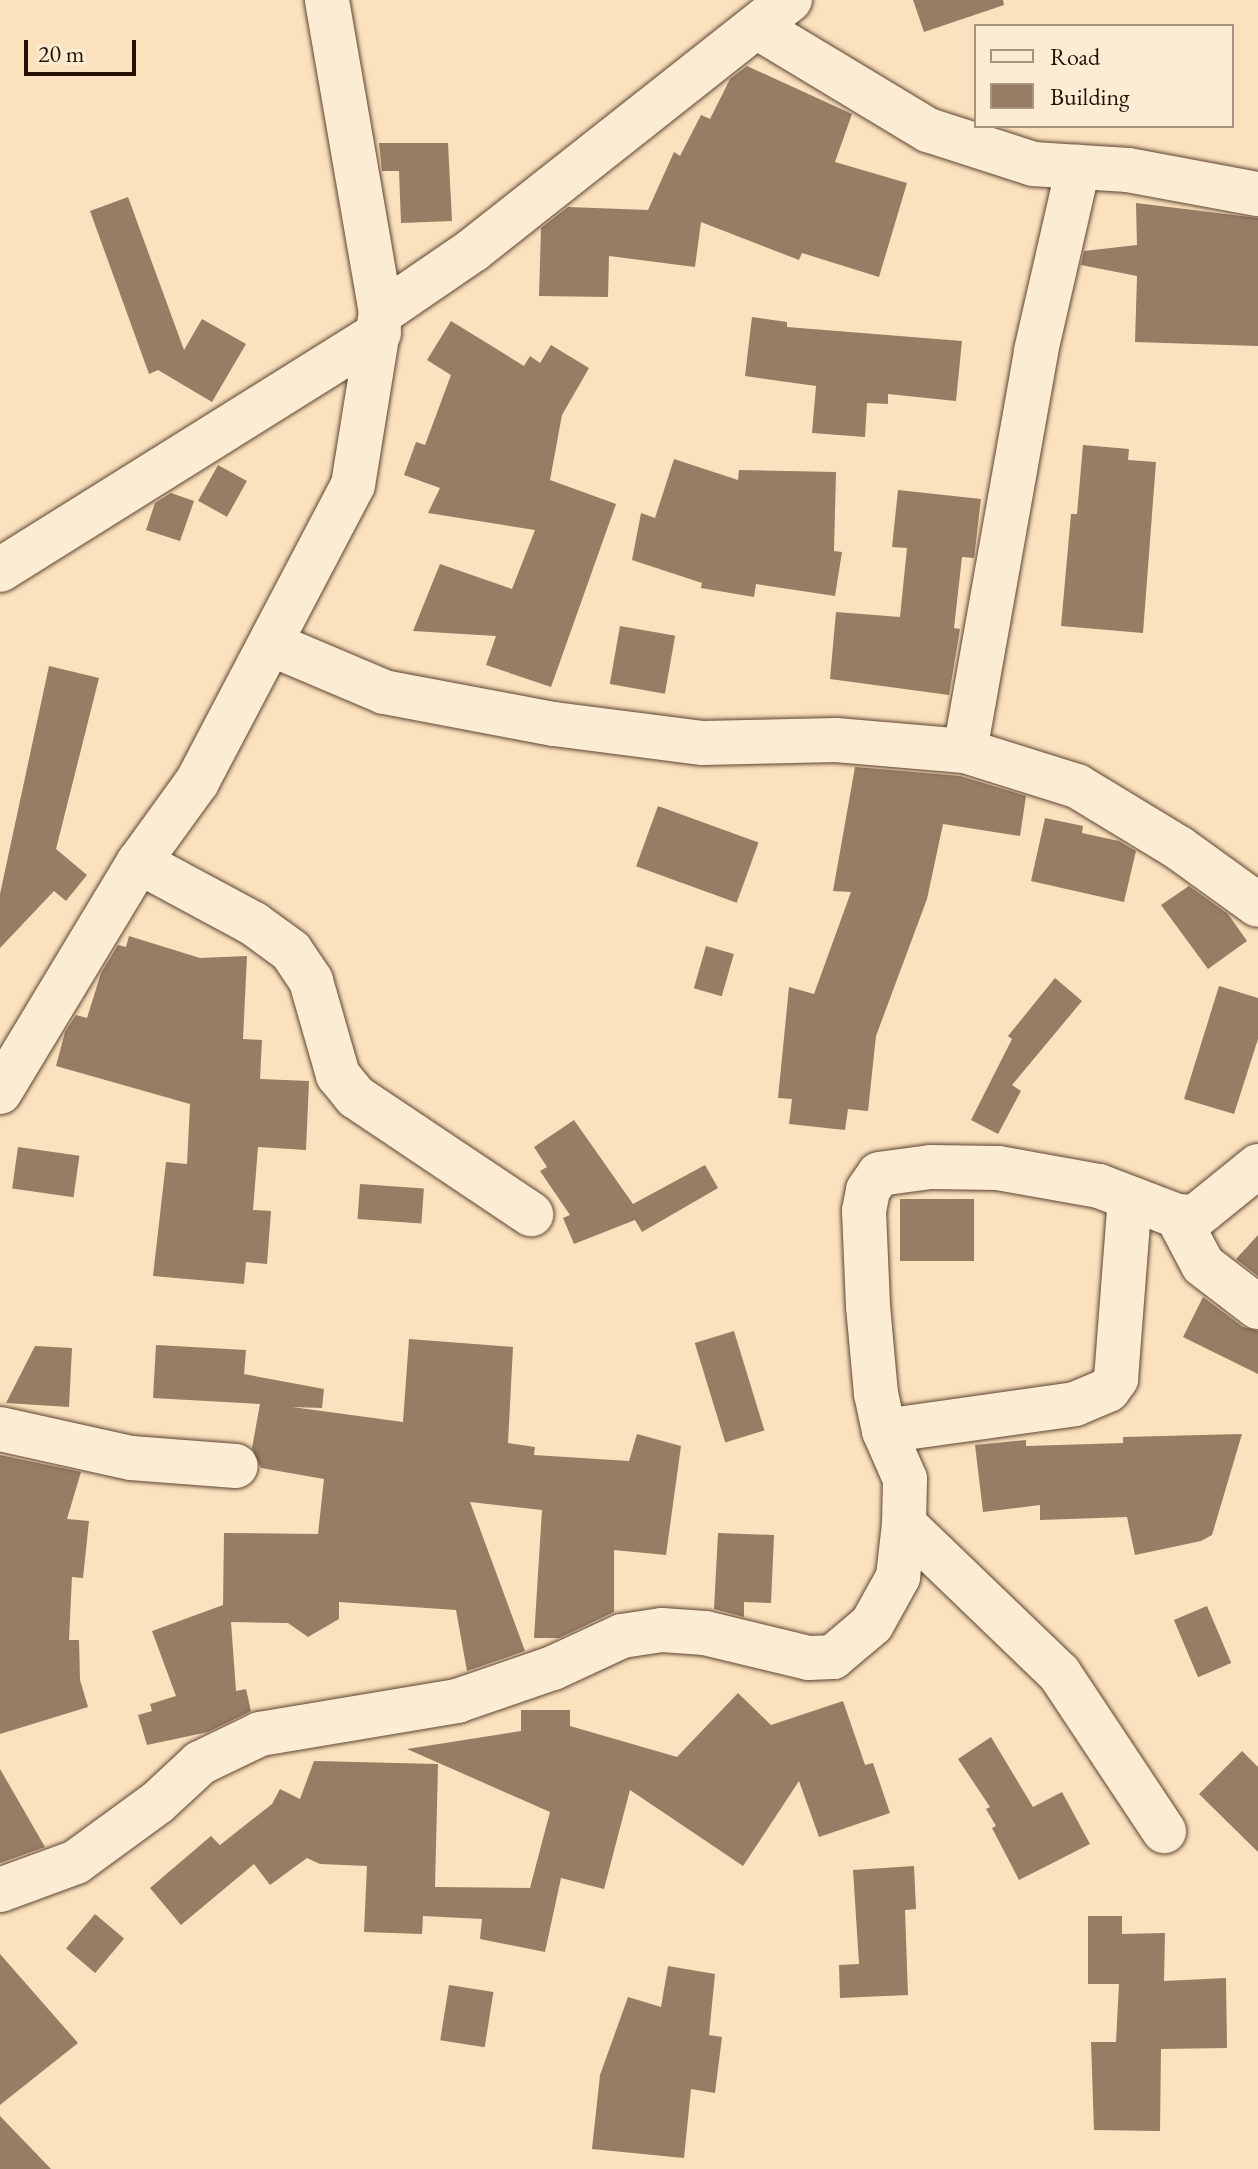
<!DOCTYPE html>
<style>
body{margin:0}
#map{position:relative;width:1258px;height:2169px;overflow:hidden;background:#fbe1bd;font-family:"EB Garamond",serif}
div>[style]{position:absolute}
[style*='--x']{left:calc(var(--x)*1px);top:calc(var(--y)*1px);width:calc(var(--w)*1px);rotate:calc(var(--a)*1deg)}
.building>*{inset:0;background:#967d64;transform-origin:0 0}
.roads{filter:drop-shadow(0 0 2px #5d4432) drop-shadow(0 0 2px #5d4432)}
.minor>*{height:44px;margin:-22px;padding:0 22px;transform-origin:22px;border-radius:22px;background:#fcecd4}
span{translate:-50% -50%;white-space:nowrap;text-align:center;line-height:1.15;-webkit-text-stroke:6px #fcecd4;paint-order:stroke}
.legend{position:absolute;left:974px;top:24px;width:260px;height:104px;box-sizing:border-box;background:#fcecd4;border:2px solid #a79481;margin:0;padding:10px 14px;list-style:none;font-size:24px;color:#281004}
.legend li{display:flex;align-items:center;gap:16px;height:40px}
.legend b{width:40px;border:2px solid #a79481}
.scale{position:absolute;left:24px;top:40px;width:112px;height:36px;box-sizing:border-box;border:4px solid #281004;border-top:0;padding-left:10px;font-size:24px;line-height:28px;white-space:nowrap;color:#281004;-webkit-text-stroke:6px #fcecd4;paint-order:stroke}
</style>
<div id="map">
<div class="building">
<i style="clip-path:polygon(913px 0,1003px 0,1004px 5px,924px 32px)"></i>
<i style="clip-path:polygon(747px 66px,852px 114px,835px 162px,907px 183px,879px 277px,802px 253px,799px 260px,701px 222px,695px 267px,609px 256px,608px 297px,539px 296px,541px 228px,568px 207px,648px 210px,674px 152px,680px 156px,701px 115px,710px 119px,730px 79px)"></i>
<i style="clip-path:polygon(379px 143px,448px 143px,452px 221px,401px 223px,399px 171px,382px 171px)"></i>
<i style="clip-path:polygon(128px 197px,184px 350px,202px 319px,246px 344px,212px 402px,158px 370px,149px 374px,90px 211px)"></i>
<i style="clip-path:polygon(1136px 203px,1258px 218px,1258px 346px,1135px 342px,1137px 276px,1081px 265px,1084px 251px,1137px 245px)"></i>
<i style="clip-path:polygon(752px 317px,787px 322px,787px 327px,962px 341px,956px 401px,888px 394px,888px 404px,867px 403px,865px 437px,812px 433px,816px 386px,745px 376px)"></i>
<i style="clip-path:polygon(451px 321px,524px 366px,530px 356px,540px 363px,551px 345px,589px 368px,562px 415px,550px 480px,616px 504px,551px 687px,486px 665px,496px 636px,413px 631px,440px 564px,512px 589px,535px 530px,428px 513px,440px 488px,404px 475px,416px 442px,425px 445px,451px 375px,427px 360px)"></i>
<i style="clip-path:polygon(1083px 445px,1129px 449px,1128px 460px,1156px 462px,1143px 633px,1061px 626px,1071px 514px,1077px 514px)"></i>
<i style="clip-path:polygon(674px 459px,738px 480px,739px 470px,836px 472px,834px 551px,842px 552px,835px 596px,756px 584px,754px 597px,701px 588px,702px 583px,632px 560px,641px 513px,655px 518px)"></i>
<i style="left:218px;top:465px;width:33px;height:41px;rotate:29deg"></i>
<i style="clip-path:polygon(898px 490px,981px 499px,974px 558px,962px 557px,954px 628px,960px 629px,949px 695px,830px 679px,836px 612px,900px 617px,907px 548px,892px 547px)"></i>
<i style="clip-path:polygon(171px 493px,194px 501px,180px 541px,146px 530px,155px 503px)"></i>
<i style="left:620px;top:626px;width:56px;height:59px;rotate:10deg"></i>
<i style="clip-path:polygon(49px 666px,99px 678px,56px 849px,87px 875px,66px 901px,54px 891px,0 948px,0 894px)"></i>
<i style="clip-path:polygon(855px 767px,960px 776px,1026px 796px,1020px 836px,943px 824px,927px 899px,876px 1036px,868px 1111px,848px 1109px,845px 1130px,789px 1124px,792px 1099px,778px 1098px,789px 987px,814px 994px,851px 892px,833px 891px)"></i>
<i style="left:658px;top:806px;width:107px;height:64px;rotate:20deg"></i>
<i style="clip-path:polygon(1045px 818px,1083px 826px,1082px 833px,1119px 841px,1136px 851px,1124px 902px,1031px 881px)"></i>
<i style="clip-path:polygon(1189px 886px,1228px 914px,1247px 941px,1208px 969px,1161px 905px)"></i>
<i style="clip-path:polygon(129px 936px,200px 958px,247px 956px,243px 1039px,262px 1040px,260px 1079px,309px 1081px,306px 1150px,258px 1147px,253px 1210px,271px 1211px,267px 1264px,246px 1262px,244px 1284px,153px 1276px,166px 1162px,187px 1164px,190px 1104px,56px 1066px,65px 1032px,76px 1015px,87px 1018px,101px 973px,118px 945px,126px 947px)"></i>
<i style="left:706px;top:946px;width:29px;height:44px;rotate:16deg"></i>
<i style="clip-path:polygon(1055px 978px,1082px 1001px,1012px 1085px,1021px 1091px,998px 1134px,971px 1120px,1012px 1039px,1008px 1036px)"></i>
<i style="clip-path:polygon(1219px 986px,1258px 998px,1258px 1039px,1234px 1114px,1184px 1099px)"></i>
<i style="clip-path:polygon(574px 1120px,633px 1204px,705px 1165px,718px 1188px,642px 1232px,635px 1220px,574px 1244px,563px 1218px,570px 1215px,540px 1171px,547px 1167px,534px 1147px)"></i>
<i style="left:18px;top:1147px;width:62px;height:42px;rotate:8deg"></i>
<i style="left:360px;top:1184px;width:64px;height:35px;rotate:4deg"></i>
<i style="left:900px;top:1199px;width:74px;height:62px"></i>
<i style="clip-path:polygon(1258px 1235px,1258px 1276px,1236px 1259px)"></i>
<i style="clip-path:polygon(1203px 1297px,1243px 1327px,1258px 1331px,1258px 1374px,1183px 1337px)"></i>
<i style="left:734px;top:1331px;width:104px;height:41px;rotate:73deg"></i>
<i style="clip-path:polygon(409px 1339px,513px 1347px,508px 1443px,535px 1447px,534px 1455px,629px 1461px,637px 1434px,681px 1446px,666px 1555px,614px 1550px,614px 1612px,559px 1638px,534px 1638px,542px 1510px,470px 1502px,525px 1651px,467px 1671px,456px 1610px,339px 1602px,339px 1619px,308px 1637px,288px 1623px,231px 1622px,236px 1691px,246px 1689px,251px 1711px,208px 1732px,147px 1745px,138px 1715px,152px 1711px,150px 1704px,176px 1696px,152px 1631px,223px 1605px,224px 1533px,318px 1534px,324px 1479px,261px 1468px,252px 1448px,260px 1404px,153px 1398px,156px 1345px,246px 1350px,244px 1374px,324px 1389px,322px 1408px,292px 1407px,403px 1422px)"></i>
<i style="clip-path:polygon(35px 1346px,72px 1348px,69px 1407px,6px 1403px)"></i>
<i style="clip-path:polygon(1242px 1434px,1212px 1535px,1201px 1541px,1135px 1555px,1127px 1517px,1040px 1520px,1040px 1505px,983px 1512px,975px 1445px,1026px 1440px,1026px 1446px,1123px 1443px,1123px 1437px)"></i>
<i style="clip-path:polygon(0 1455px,81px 1472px,67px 1519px,89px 1521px,83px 1578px,72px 1577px,69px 1640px,79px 1640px,80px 1680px,88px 1707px,0 1734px)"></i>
<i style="clip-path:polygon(718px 1533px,774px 1535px,771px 1603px,744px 1602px,744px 1617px,714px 1609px)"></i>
<i style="left:1207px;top:1606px;width:62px;height:36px;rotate:67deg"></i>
<i style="clip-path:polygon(738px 1693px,771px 1725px,843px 1701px,865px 1765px,873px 1763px,890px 1813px,819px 1837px,799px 1781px,743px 1866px,630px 1790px,604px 1889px,561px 1878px,545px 1952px,480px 1939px,482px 1919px,423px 1916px,422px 1934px,364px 1932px,367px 1866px,320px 1864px,307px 1858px,270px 1885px,254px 1864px,181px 1925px,150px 1888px,211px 1836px,220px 1845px,272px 1804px,280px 1789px,300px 1799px,314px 1761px,438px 1764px,435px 1887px,530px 1888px,550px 1812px,407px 1749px,521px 1731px,521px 1710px,570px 1710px,570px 1726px,677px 1757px)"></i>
<i style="clip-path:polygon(991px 1737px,1033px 1807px,1062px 1792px,1090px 1844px,1019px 1880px,992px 1828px,996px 1826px,986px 1809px,990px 1807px,958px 1759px)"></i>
<i style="clip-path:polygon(1242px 1751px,1258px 1767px,1258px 1852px,1199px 1794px)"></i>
<i style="clip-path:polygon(0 1769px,45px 1847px,0 1863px)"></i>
<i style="clip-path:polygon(914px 1866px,916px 1909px,905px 1910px,908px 1995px,840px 1998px,839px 1965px,859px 1964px,853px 1870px)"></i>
<i style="left:95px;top:1914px;width:38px;height:45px;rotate:40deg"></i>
<i style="clip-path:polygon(1088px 1916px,1122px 1916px,1122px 1934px,1165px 1933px,1164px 1981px,1226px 1978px,1227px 2048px,1161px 2049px,1160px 2131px,1094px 2130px,1091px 2042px,1116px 2042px,1119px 1984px,1088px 1984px)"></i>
<i style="clip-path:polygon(0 1954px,78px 2043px,0 2105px)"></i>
<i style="clip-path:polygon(668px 1966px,715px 1974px,709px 2035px,722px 2037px,715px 2093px,691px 2089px,684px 2158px,592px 2149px,600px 2075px,628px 1997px,661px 2007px)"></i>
<i style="left:449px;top:1985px;width:45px;height:56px;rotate:9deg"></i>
<i style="clip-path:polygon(0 2116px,51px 2169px,0 2169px)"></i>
</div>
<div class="roads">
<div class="minor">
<i style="--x:757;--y:27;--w:200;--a:31.1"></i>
<i style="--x:928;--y:130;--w:110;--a:17.9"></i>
<i style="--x:1033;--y:164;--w:95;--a:3.6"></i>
<i style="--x:1128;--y:170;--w:132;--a:10.5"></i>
<i style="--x:381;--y:313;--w:112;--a:-34.4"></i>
<i style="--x:473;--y:250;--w:404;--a:-38.3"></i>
<i style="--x:0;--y:570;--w:447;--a:-32"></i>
<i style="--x:271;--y:644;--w:123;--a:23"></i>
<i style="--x:384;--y:692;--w:173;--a:10.7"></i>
<i style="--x:554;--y:724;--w:150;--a:7.3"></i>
<i style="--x:703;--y:743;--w:133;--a:-1.3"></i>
<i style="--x:836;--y:740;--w:129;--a:4.9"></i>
<i style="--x:965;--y:751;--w:117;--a:17.4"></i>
<i style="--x:1077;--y:786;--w:119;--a:31.3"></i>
<i style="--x:1179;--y:848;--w:97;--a:35.8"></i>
<i style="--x:965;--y:751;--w:406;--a:-79.9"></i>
<i style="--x:1036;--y:351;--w:189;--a:-77.1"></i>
<i style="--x:139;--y:862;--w:131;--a:28.3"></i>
<i style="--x:254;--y:924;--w:46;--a:36.1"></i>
<i style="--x:291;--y:951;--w:36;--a:56"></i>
<i style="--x:311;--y:981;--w:98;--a:74"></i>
<i style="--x:338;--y:1075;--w:28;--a:51"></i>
<i style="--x:356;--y:1097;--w:211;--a:33.8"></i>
<i style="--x:0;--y:1092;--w:269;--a:-58.9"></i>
<i style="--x:139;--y:862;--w:99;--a:-54.1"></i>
<i style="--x:197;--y:782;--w:335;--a:-62.3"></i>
<i style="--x:353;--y:485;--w:174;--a:-80.8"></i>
<i style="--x:381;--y:313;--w:318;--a:-99.8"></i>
<i style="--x:1177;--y:1216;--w:55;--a:62"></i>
<i style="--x:1203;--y:1265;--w:69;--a:37.4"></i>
<i style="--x:0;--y:1429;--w:134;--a:12.5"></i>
<i style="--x:131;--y:1458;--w:105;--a:4.4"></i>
<i style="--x:884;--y:1431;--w:193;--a:-8"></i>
<i style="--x:1075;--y:1404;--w:36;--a:-23"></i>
<i style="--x:1108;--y:1390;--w:14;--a:-54"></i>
<i style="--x:1116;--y:1379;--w:181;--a:-85.6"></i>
<i style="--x:904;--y:1524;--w:215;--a:43.9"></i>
<i style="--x:1059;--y:1673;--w:190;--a:56.4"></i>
<i style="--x:0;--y:1890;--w:81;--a:-20.2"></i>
<i style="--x:76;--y:1862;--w:100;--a:-36.1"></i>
<i style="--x:157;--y:1803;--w:59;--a:-42.9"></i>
<i style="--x:200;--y:1763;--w:67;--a:-25.8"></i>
<i style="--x:260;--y:1734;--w:200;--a:-9.5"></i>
<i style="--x:457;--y:1701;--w:102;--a:-19"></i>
<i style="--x:553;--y:1668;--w:76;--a:-24.9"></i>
<i style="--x:622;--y:1636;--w:40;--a:-8.5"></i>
<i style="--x:662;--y:1630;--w:43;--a:4"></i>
<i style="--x:705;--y:1633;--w:106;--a:13.6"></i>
<i style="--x:808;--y:1658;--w:25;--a:-2"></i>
<i style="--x:833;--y:1657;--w:51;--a:-40.2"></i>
<i style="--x:872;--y:1624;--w:54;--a:-61"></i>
<i style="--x:898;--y:1577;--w:53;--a:-83.5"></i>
<i style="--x:904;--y:1524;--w:45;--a:-88.7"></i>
<i style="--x:905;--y:1479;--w:52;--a:-113.6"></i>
<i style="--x:884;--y:1431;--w:38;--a:-102"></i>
<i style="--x:876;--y:1394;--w:88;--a:-95.2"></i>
<i style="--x:868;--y:1306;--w:95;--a:-92.4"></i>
<i style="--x:864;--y:1211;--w:21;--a:-79"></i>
<i style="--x:868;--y:1190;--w:19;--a:-55"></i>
<i style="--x:879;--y:1174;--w:52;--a:-7.7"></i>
<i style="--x:931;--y:1167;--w:67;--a:0.9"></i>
<i style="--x:998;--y:1168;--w:103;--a:10.1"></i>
<i style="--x:1099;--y:1186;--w:84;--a:21"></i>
<i style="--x:1177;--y:1216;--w:18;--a:3"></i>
<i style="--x:1195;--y:1217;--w:81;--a:-39"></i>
</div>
</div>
<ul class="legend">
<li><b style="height:10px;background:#fcecd4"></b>Road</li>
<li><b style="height:22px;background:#967d64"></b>Building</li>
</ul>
<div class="scale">20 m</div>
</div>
